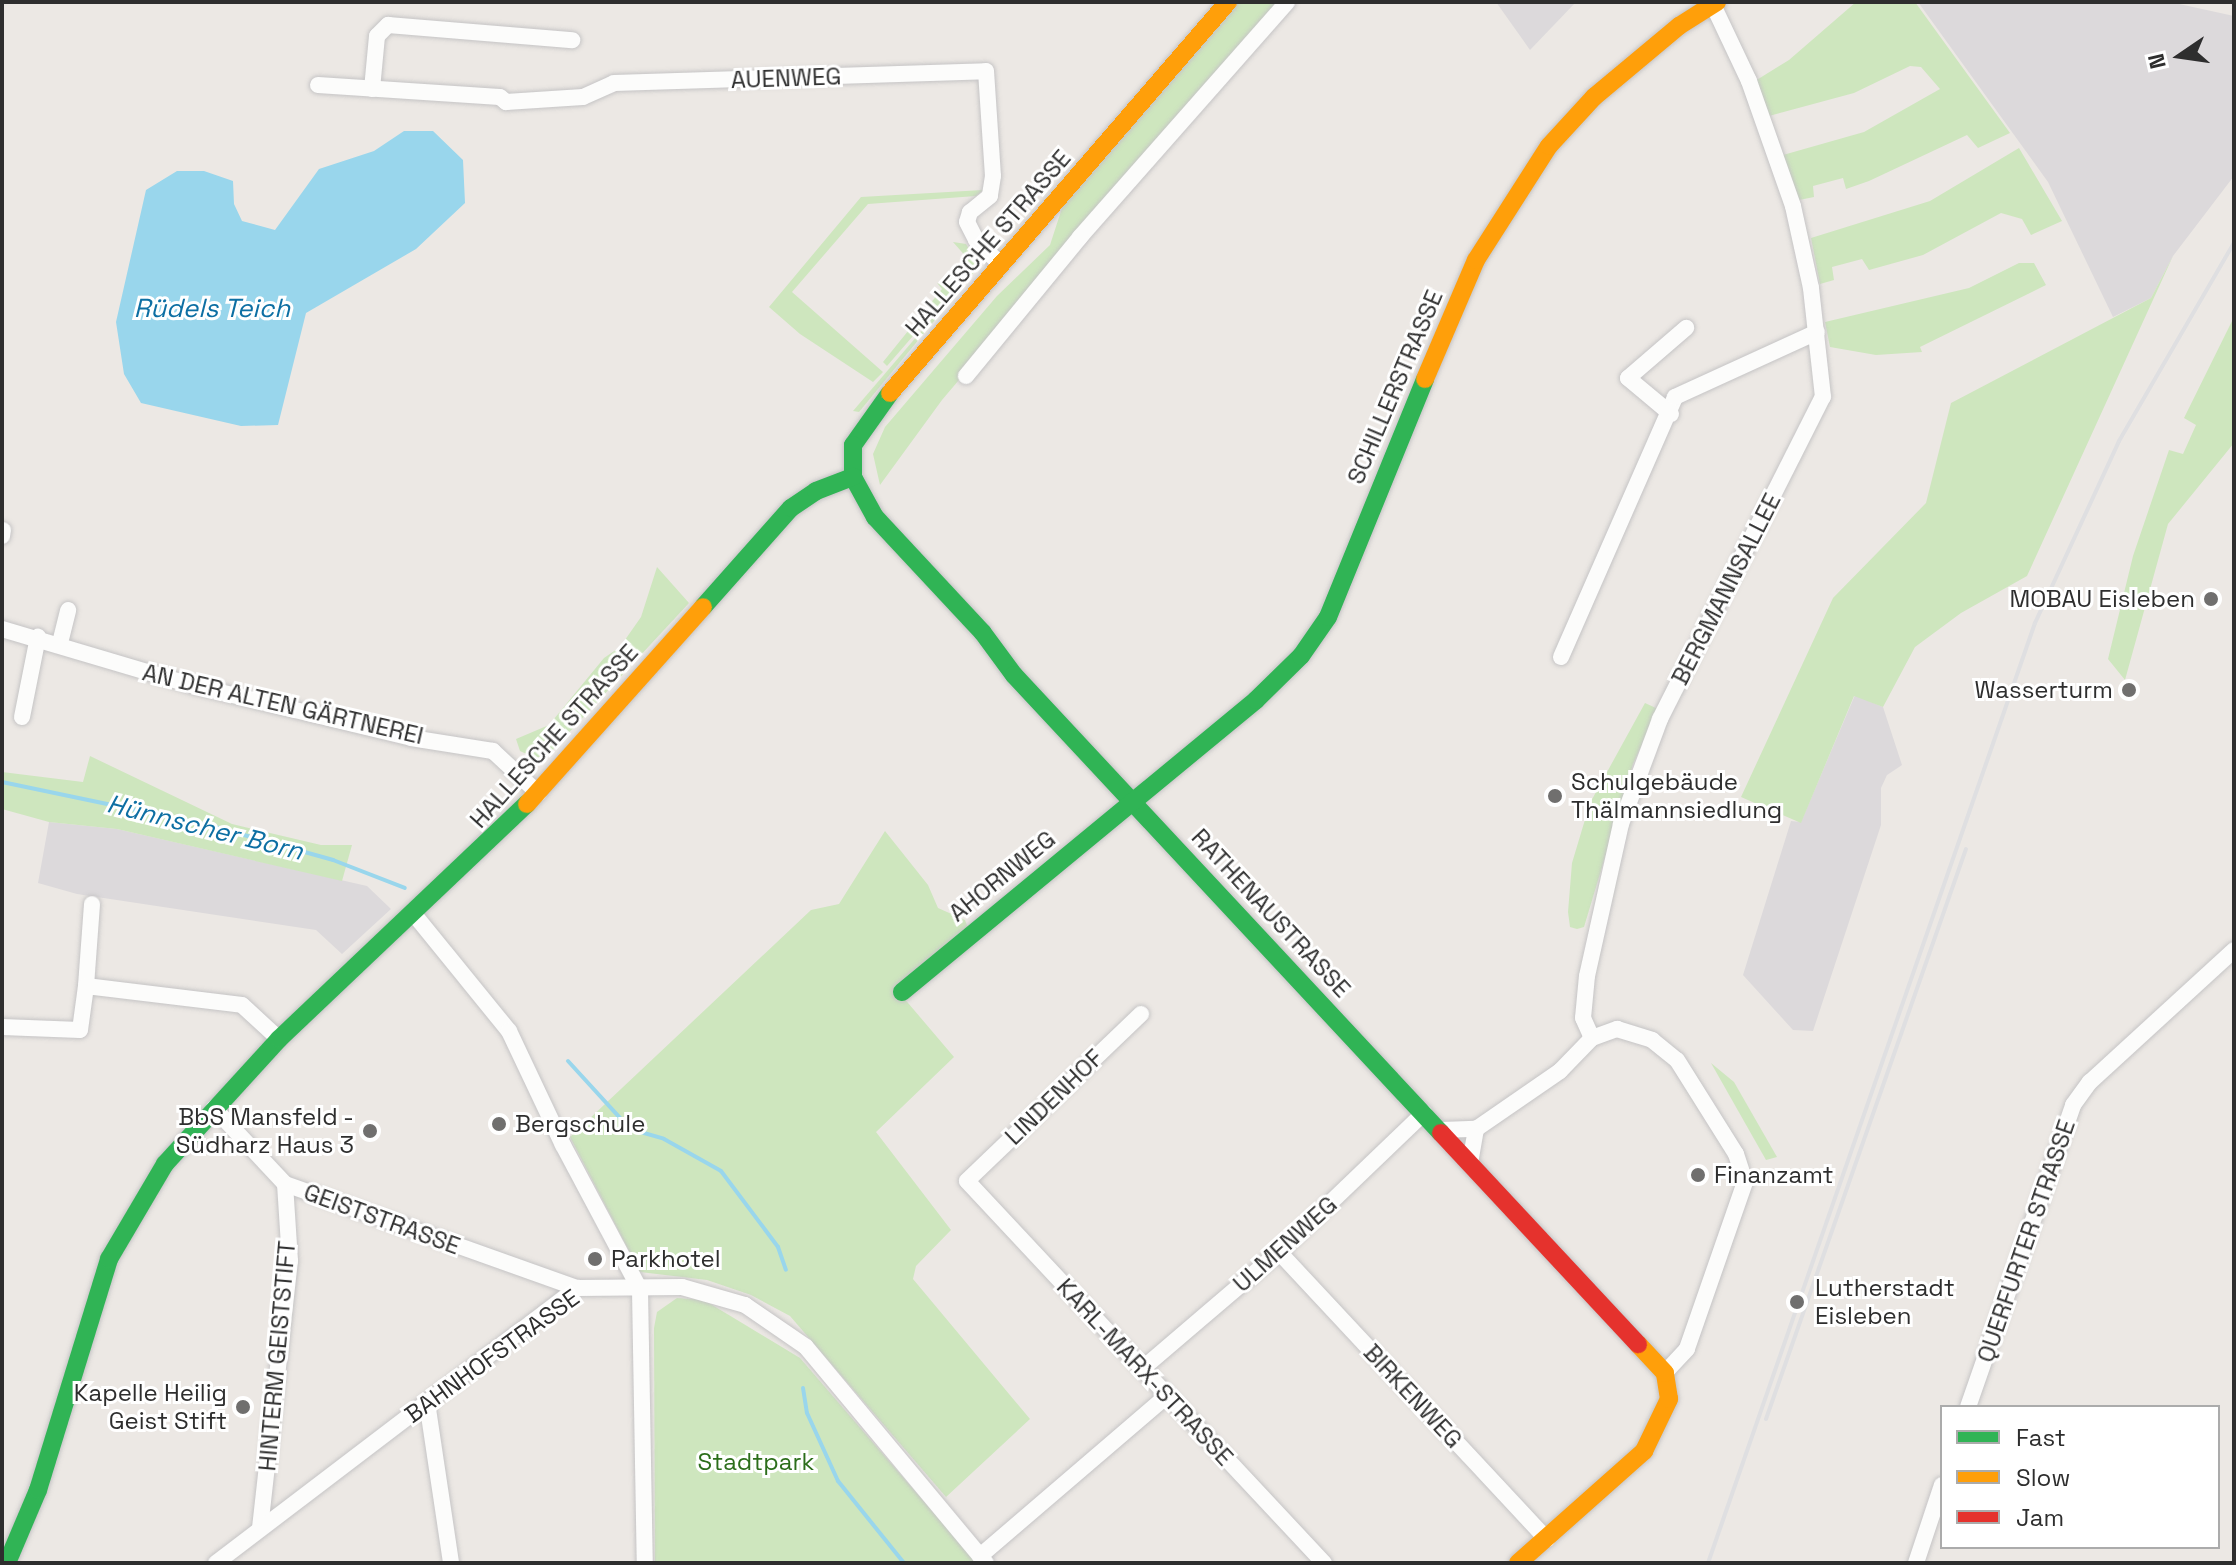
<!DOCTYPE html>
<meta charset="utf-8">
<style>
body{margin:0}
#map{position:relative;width:2236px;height:1565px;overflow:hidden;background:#ece8e4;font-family:"Space Grotesk",sans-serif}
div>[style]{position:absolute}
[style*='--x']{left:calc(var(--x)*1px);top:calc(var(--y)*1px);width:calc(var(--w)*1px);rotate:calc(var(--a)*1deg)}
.industrial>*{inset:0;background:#dcd9db}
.green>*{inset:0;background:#cee6be}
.water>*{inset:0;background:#99d6ec}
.stream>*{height:4px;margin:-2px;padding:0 2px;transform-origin:2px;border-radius:2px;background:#99d6ec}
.roads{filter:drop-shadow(0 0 2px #c5c4c5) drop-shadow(0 0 2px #c5c4c5)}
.street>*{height:16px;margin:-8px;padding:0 8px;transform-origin:8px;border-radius:8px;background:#fcfcfb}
.fast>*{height:18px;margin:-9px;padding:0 9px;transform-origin:9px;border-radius:9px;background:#30b455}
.slow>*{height:18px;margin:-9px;padding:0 9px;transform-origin:9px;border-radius:9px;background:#ff9f0a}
.jam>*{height:18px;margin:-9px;padding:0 9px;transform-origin:9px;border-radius:9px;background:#e5322d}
.rail>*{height:4px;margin:-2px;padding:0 2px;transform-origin:2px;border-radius:2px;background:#dfdfe1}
.dots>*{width:22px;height:22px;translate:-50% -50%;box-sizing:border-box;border:4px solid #fff;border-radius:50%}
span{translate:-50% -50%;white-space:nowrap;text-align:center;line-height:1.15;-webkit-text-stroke:6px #fff;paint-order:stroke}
.street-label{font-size:24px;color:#2e2e2e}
.poi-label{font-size:24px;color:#2e2e2e}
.right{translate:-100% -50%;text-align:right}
.left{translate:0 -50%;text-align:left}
.park-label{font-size:24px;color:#2c6e1b}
.water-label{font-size:26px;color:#0d6fa3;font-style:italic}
.frame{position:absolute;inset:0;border:4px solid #2e2e2e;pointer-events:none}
.legend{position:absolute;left:1940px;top:1405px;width:280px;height:144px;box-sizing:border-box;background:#fff;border:2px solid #ababab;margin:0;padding:10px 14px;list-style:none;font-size:24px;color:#2e2e2e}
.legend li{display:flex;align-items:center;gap:16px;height:40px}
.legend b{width:40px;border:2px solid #ababab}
.north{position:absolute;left:2140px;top:16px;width:80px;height:80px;-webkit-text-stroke:6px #fff;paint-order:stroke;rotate:257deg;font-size:22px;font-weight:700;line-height:32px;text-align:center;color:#2e2e2e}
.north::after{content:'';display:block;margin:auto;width:28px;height:36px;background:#2e2e2e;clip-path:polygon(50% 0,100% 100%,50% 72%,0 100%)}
</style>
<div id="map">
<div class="industrial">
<i style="clip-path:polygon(1496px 2px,1576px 2px,1530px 50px)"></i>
<i style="clip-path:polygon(1918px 2px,2170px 2px,2234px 16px,2234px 176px,2173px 256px,2151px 298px,2113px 317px,2048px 182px)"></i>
<i style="clip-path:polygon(1855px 695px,1883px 707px,1902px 765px,1887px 775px,1881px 788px,1881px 825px,1813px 1031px,1793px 1030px,1743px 975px,1791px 821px,1801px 822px)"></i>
<i style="clip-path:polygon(49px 822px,117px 829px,367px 886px,391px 909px,342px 954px,316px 930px,77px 894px,38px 883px)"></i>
</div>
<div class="green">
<i style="clip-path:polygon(1237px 2px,1279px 2px,942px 400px,880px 485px,873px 454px,885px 427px,997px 296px,1050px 245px,1063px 205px)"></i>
<i style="clip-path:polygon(1856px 2px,1915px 2px,2010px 133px,1978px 148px,1967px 135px,1869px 181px,1846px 189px,1843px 178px,1813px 186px,1814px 197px,1799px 200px,1783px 155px,1864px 132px,1940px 89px,1921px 67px,1910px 66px,1854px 93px,1769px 116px,1755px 81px,1789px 60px)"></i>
<i style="clip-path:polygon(2019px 148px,2062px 221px,2031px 235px,2022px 219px,2001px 213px,1923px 255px,1869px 270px,1862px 259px,1832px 267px,1834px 280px,1820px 284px,1811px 238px,1930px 201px)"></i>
<i style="clip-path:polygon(983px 190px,976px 196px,868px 204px,792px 292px,883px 372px,873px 382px,800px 334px,769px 307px,861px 197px)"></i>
<i style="clip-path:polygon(953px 242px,966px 244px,977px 262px,887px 366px,883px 362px,942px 289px,937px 283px,944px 286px,968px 259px)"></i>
<i style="clip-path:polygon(2173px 256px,2027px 576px,1961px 613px,1915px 647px,1883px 707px,1854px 696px,1801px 823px,1741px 797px,1833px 598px,1926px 503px,1951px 403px,2151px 298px)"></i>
<i style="clip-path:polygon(2019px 263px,2034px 263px,2046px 285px,1920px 347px,1922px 352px,1876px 355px,1830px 347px,1825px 322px,1969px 288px)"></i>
<i style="clip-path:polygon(981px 264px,859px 412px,853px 411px,976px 267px)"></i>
<i style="clip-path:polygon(2234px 317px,2234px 443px,2168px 524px,2125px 680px,2108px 659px,2133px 556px,2169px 450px,2183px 454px,2196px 425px,2184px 418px)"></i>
<i style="clip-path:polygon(657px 567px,689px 603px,549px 754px,535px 758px,520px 751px,516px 739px,549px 725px,604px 658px,620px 647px,641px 617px)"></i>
<i style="clip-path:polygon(1645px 703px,1658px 709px,1633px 764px,1584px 927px,1577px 929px,1570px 927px,1568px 912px,1572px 863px,1590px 803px)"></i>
<i style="clip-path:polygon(90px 756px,232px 824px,321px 845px,352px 845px,342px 881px,117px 829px,49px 822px,2px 809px,2px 772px,83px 782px)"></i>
<i style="clip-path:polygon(885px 831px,928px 885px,938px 908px,965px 920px,968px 928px,897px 990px,954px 1057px,876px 1132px,951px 1230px,916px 1266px,913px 1279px,1030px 1419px,946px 1497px,790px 1316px,751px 1295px,707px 1280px,640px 1272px,570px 1137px,811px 910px,839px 904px)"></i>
<i style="clip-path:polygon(1711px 1063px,1734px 1082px,1777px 1157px,1766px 1160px)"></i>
<i style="clip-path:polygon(677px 1298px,704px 1300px,800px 1358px,977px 1563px,655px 1563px,654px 1328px,657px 1312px)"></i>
</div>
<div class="water">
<i style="clip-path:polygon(404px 131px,433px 131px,463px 160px,465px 203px,416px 249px,306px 313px,278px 425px,241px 426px,141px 403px,124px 374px,116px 322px,146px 190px,177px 171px,204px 171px,233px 181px,234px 204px,242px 221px,275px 230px,319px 169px,374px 151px)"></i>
</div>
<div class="stream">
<i style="--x:2;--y:782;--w:210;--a:11.8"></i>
<i style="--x:208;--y:825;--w:130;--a:15.6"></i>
<i style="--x:333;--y:860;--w:77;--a:21.3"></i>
<i style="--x:568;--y:1061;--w:92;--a:47.6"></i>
<i style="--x:630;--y:1129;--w:35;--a:16"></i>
<i style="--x:664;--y:1139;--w:65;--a:29.3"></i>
<i style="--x:721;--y:1171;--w:95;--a:53.1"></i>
<i style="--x:778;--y:1247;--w:24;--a:71"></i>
<i style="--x:803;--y:1388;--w:25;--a:81"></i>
<i style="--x:807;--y:1413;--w:75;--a:65.5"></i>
<i style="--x:838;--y:1481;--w:105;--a:51.2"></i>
</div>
<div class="roads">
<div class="street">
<i style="--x:318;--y:85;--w:182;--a:3.8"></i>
<i style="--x:500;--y:97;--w:8;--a:40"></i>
<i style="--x:506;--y:102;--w:77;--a:-3.7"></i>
<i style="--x:583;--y:97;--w:34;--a:-24"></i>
<i style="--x:614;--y:83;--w:372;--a:-1.8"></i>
<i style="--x:986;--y:71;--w:105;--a:86.2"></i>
<i style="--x:993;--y:176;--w:20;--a:99"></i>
<i style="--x:990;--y:196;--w:26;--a:141"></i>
<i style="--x:970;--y:212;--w:10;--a:107"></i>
<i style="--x:967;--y:222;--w:20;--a:63"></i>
<i style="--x:976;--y:240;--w:35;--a:45"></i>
<i style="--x:372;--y:89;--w:53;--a:-84.6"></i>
<i style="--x:377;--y:36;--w:16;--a:-45"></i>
<i style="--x:388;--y:25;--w:185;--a:4.7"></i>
<i style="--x:966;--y:376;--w:180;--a:-50.6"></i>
<i style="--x:1080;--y:237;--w:313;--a:-48.6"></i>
<i style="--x:1671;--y:414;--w:56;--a:-140.1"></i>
<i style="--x:1628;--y:378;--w:77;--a:-40.8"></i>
<i style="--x:2;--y:536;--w:6;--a:-81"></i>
<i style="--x:2;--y:629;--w:201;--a:16.5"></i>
<i style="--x:195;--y:686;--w:222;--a:13.5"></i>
<i style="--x:411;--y:738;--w:83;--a:9"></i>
<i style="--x:493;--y:751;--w:62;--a:43"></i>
<i style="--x:60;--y:643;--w:34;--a:-76"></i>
<i style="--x:1561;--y:657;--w:284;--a:-66.3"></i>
<i style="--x:1675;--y:397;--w:156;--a:-24.6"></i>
<i style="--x:22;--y:717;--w:82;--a:-78.7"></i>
<i style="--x:413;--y:913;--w:152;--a:50.9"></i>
<i style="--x:509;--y:1031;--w:126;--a:64.7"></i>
<i style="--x:563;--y:1145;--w:164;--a:62"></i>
<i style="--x:640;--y:1290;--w:273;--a:89"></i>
<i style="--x:86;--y:986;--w:82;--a:-85.8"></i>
<i style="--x:1141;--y:1014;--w:241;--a:136.2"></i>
<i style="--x:967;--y:1181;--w:523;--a:46.94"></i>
<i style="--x:2;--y:1027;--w:78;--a:2.2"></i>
<i style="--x:80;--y:1030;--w:44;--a:-82.2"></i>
<i style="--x:86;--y:986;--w:157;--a:6.9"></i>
<i style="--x:242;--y:1005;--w:50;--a:42.6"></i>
<i style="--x:1592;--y:1038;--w:22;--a:-114"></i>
<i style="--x:1583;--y:1018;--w:42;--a:-84.6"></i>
<i style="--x:1587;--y:976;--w:156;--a:-77.4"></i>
<i style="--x:1621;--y:824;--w:112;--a:-69.6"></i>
<i style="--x:1660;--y:719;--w:361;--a:-63.2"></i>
<i style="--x:1823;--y:397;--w:110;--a:-96.3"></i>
<i style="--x:1811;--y:288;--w:84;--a:-102.4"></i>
<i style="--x:1793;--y:206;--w:133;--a:-109.4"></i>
<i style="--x:1749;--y:81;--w:84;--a:-115.3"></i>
<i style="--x:214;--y:1108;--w:104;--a:46.9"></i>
<i style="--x:285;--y:1184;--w:310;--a:19.6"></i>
<i style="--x:1441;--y:1130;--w:35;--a:-2"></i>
<i style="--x:1476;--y:1129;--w:102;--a:-34.6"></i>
<i style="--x:1560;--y:1071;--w:46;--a:-45.9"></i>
<i style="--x:1592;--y:1038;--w:27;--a:-20"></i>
<i style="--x:1617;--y:1029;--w:37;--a:17"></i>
<i style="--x:1652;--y:1040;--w:32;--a:39"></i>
<i style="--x:1677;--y:1060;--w:111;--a:57.9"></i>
<i style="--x:1736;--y:1154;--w:29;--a:72"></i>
<i style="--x:1745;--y:1182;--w:177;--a:109.2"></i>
<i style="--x:1687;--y:1349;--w:33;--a:133"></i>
<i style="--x:1470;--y:1163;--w:35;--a:-80"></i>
<i style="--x:1279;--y:1252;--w:393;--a:47"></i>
<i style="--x:1142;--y:1369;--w:180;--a:-40.5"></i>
<i style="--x:1279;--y:1252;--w:201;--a:-43.8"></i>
<i style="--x:427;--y:1402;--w:163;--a:81.5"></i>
<i style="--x:1968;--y:1407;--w:320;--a:-70.8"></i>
<i style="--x:2073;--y:1105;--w:29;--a:-54"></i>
<i style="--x:2090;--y:1082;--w:195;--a:-42.5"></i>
<i style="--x:260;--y:1528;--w:269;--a:-83.6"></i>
<i style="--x:290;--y:1261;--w:77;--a:-93.7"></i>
<i style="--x:980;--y:1556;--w:246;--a:-40.6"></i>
<i style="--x:216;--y:1563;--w:454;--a:-37.3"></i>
<i style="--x:577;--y:1288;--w:105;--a:-0.5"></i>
<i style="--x:682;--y:1287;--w:66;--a:15.9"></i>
<i style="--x:745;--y:1305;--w:74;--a:34.5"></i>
<i style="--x:806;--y:1347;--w:281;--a:50.2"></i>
<i style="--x:1916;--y:1563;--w:82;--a:-71.6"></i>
</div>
<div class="fast">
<i style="--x:890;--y:393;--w:64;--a:125.4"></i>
<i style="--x:853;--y:445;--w:32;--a:90"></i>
<i style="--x:853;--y:477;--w:46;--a:61.2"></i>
<i style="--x:875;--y:517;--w:158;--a:47"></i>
<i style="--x:983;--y:633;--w:52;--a:53.6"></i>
<i style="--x:1014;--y:675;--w:626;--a:47.01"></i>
<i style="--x:703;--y:607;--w:132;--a:-48.4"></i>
<i style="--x:791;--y:508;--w:30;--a:-34"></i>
<i style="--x:816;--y:491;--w:40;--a:-21"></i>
<i style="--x:902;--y:992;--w:459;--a:-39.5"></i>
<i style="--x:1256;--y:700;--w:63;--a:-44.4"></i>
<i style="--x:1301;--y:656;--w:47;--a:-55.3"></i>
<i style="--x:1328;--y:617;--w:257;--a:-67.8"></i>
<i style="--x:7;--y:1563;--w:79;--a:-67"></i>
<i style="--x:38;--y:1490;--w:242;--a:-72.9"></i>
<i style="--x:109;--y:1259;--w:110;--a:-59.5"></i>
<i style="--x:165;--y:1164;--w:169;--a:-47.6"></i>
<i style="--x:279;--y:1039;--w:342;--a:-43.5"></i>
</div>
<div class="slow">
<i style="--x:1425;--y:379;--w:129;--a:-66.8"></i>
<i style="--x:1476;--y:260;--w:135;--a:-57.4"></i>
<i style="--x:1549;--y:146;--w:67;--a:-47.4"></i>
<i style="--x:1594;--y:97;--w:111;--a:-39.9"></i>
<i style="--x:1679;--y:26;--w:45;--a:-32.3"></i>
<i style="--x:890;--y:393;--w:517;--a:-49.16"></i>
<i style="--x:527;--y:804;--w:264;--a:-48.2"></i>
<i style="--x:1518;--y:1563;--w:169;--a:-41.6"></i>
<i style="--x:1644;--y:1451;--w:58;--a:-64.3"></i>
<i style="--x:1669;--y:1399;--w:26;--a:-99"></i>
<i style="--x:1665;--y:1373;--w:40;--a:-133"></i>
</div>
<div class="jam">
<i style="--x:1441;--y:1133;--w:289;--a:47"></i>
</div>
</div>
<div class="rail">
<i style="--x:1766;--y:1419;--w:604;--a:-70.67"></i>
<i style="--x:1708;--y:1563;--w:995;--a:-70.82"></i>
<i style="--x:2035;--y:623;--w:200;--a:-65.2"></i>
<i style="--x:2119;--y:441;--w:229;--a:-59.9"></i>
</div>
<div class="dots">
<i style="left:2211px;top:599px;background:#706f6e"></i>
<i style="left:2129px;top:690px;background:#706f6e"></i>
<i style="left:1555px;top:796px;background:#706f6e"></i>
<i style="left:499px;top:1124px;background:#706f6e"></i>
<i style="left:370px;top:1131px;background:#706f6e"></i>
<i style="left:1698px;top:1175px;background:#706f6e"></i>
<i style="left:595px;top:1259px;background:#706f6e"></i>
<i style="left:1797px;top:1302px;background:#706f6e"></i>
<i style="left:243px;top:1407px;background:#706f6e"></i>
</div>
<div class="street-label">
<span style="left:786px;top:78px;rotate:-2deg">AUENWEG</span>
<span style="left:988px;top:243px;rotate:-49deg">HALLESCHE STRASSE</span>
<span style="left:1395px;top:387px;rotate:-67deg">SCHILLERSTRASSE</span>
<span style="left:1726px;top:589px;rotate:-63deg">BERGMANNSALLEE</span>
<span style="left:283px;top:704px;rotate:13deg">AN DER ALTEN GÄRTNEREI</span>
<span style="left:554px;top:736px;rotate:-48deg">HALLESCHE STRASSE</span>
<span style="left:1002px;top:876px;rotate:-39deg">AHORNWEG</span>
<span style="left:1271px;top:913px;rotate:47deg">RATHENAUSTRASSE</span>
<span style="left:1054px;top:1097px;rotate:-44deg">LINDENHOF</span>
<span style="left:382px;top:1219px;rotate:20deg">GEISTSTRASSE</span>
<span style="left:2026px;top:1241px;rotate:-71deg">QUERFURTER STRASSE</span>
<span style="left:1285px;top:1244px;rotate:-42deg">ULMENWEG</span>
<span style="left:277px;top:1356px;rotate:-85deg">HINTERM GEISTSTIFT</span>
<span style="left:492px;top:1356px;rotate:-36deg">BAHNHOFSTRASSE</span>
<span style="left:1145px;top:1372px;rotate:47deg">KARL-MARX-STRASSE</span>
<span style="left:1413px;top:1396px;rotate:47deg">BIRKENWEG</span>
</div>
<div class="poi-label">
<span class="right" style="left:2195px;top:599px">MOBAU Eisleben</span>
<span class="right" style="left:2113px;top:690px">Wasserturm</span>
<span class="left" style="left:1571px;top:796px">Schulgebäude<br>Thälmannsiedlung</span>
<span class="right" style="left:354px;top:1131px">BbS Mansfeld -<br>Südharz Haus 3</span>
<span class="left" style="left:515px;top:1124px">Bergschule</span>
<span class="left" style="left:1714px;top:1175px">Finanzamt</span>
<span class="left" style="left:611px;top:1259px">Parkhotel</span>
<span class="left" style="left:1815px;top:1302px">Lutherstadt<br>Eisleben</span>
<span class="right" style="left:227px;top:1407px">Kapelle Heilig<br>Geist Stift</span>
</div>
<div class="park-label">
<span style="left:756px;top:1462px">Stadtpark</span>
</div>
<div class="water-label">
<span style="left:212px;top:309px">Rüdels Teich</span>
<span style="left:205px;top:828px;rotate:14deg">Hünnscher Born</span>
</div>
<div class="frame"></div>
<ul class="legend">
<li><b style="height:10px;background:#30b455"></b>Fast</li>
<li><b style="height:10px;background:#ff9f0a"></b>Slow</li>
<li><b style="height:10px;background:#e5322d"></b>Jam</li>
</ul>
<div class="north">N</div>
</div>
